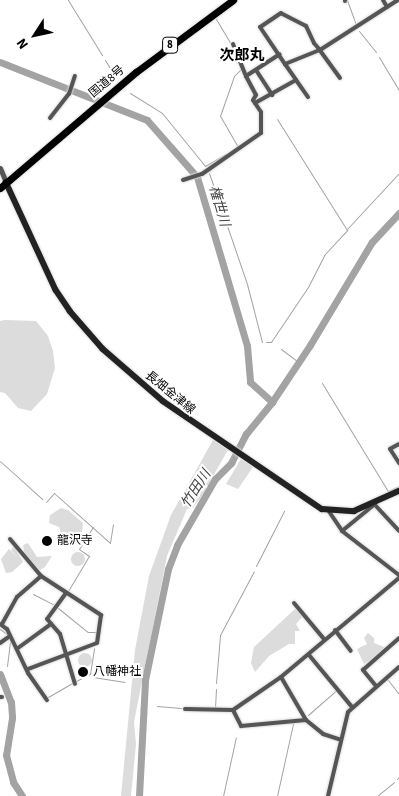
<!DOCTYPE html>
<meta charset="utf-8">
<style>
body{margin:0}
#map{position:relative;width:399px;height:796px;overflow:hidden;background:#fff;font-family:"Source Sans 3","Noto Sans JP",sans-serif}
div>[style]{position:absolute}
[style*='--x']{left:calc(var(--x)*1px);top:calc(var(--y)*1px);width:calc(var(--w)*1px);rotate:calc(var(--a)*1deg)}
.green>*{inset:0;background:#dcdcdc}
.round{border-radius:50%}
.stream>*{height:1px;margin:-0.5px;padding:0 0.5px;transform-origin:0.5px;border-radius:0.5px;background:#a3a3a3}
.river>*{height:7px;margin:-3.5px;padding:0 3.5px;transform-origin:3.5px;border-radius:3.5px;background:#a3a3a3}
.roads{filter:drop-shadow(0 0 1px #dbdbdb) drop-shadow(0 0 1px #dbdbdb)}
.minor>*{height:4px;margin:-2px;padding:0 2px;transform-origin:2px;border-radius:2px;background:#555}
.tertiary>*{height:5px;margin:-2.5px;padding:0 2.5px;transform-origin:2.5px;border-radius:2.5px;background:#555}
.secondary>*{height:5.5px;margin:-2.75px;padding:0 2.75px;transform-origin:2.75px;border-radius:2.75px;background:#222}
.trunk>*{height:7px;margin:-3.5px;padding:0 3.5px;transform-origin:3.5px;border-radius:3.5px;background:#000}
.dots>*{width:14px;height:14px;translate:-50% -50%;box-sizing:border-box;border:2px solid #fff;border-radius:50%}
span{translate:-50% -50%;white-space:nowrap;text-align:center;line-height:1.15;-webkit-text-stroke:4px #fff;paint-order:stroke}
.shield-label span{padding:1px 4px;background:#fff;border:1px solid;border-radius:4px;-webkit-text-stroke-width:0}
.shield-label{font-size:11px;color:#000;font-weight:700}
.street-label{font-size:12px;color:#000}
.poi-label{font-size:12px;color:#000}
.left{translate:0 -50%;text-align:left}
.water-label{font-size:14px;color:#444;font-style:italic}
.quarter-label{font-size:15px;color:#000;font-weight:700}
.north{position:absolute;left:10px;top:10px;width:50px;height:50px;-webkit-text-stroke:4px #fff;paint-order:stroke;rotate:235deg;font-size:14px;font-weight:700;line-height:20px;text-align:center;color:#000}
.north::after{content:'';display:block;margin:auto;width:18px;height:22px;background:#000;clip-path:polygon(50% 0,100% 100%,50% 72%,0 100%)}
</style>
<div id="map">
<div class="green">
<i style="clip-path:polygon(5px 320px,36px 321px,48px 336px,53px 351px,55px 368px,47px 394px,31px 411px,18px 408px,5px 393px,0 392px,0 321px)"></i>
<i style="clip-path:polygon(213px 440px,228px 450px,201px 497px,193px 508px,187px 509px,167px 556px,134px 722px,136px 744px,131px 796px,121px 796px,135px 650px,149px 576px,171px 515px)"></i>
<i style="clip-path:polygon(241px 459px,253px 467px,238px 489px,226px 484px)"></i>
<i style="clip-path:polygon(61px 508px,68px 510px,83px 523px,82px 533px,72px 544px,63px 541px,59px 527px,49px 523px,50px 515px)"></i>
<i style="clip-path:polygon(28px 543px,37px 557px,52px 556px,45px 567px,40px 570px,25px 555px,23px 545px)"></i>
<i style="clip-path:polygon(14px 546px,23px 562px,12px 572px,6px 573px,1px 559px,9px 549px,17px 557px,11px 550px)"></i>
<i class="round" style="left:71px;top:552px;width:14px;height:14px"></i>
<i style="clip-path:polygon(296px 608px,303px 616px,296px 624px,300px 631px,295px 631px,295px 644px,289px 644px,269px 656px,255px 672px,251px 663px,254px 647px)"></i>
<i style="clip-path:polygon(368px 633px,374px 638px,374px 643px,384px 647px,381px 653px,364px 664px,357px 649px,367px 644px,364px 638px)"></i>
<i class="round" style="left:78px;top:653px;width:14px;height:14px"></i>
</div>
<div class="stream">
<i style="--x:68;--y:0;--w:65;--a:58.3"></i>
<i style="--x:347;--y:0;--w:27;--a:70"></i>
<i style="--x:216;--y:19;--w:27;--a:59"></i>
<i style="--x:359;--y:31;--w:27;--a:51"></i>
<i style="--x:379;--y:57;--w:39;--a:59"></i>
<i style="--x:105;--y:60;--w:19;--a:58"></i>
<i style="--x:130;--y:93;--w:38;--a:32"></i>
<i style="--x:162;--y:113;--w:68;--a:50.9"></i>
<i style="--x:205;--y:166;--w:24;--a:-30"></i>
<i style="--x:231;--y:151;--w:8;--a:-30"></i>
<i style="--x:238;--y:147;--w:36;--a:-120"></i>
<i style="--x:220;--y:116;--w:42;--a:-70.7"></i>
<i style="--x:234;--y:76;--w:10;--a:-45"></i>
<i style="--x:241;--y:69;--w:23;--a:-113"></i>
<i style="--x:209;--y:173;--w:117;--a:71.1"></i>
<i style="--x:247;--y:284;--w:60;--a:75.5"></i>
<i style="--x:347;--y:229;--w:76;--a:-47.1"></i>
<i style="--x:266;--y:342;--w:5;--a:0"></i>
<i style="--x:271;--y:342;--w:66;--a:-56.1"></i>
<i style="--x:308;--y:287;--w:36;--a:-63"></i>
<i style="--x:324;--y:255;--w:34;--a:-47"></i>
<i style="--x:347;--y:230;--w:131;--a:-122.2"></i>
<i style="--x:281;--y:349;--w:21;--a:37"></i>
<i style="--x:322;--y:383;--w:127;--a:58.6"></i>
<i style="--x:388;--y:491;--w:12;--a:-24"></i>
<i style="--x:0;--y:461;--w:57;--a:42.1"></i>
<i style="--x:46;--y:502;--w:12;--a:-48"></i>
<i style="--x:54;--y:493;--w:75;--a:41.8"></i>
<i style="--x:110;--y:543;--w:19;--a:-81"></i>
<i style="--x:256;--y:566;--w:62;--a:-63"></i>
<i style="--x:68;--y:591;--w:41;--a:-59"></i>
<i style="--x:89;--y:556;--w:12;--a:-145"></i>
<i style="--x:79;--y:549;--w:26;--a:-58"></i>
<i style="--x:33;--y:594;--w:25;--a:27"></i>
<i style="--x:58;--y:608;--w:38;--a:39"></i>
<i style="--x:88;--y:632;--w:8;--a:0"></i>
<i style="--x:96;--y:632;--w:10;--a:96"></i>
<i style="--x:0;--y:629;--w:9;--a:36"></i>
<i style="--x:7;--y:666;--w:25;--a:-83"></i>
<i style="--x:93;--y:677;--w:32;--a:9"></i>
<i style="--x:388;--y:680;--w:18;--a:52"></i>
<i style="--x:76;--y:681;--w:16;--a:-27"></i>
<i style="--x:90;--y:674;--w:26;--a:-81"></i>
<i style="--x:216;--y:683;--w:48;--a:-85.2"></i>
<i style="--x:220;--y:635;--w:72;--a:-62"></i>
<i style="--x:48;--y:697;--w:28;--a:-30"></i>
<i style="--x:157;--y:706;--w:24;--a:5"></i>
<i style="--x:215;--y:708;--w:19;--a:-87"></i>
<i style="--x:308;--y:715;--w:37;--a:-41"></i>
<i style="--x:397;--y:779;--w:3;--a:-45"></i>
<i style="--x:223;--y:796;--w:60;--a:-77.6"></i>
<i style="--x:277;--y:796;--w:74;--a:-77.5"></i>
<i style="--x:377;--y:796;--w:22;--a:-39"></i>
</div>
<div class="river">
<i style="--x:0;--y:62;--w:158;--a:21.5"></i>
<i style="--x:147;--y:120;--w:76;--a:48.7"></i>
<i style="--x:197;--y:177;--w:176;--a:73.5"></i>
<i style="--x:247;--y:346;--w:36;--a:85"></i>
<i style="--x:250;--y:382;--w:30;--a:42"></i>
<i style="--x:0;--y:674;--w:30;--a:69"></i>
<i style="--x:11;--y:702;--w:16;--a:86"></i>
<i style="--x:12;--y:718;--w:37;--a:99"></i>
<i style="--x:6;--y:755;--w:28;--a:75"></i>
<i style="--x:13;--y:782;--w:17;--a:57"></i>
<i style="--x:139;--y:796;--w:116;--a:-87"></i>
<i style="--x:145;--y:680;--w:113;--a:-78.3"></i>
<i style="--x:168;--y:569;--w:26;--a:-69"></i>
<i style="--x:177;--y:545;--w:76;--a:-60.1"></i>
<i style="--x:215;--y:479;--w:23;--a:-45"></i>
<i style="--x:231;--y:463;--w:33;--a:-63"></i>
<i style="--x:246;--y:434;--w:41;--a:-50.9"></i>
<i style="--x:272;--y:402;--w:69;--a:-56.3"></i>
<i style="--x:310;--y:345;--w:120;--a:-59"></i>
<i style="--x:372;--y:242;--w:40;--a:-47"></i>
</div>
<div class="roads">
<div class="minor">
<i style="--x:345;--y:0;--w:1;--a:90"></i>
<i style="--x:383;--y:0;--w:8;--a:60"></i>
<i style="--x:233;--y:44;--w:35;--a:68"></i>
<i style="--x:285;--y:64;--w:19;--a:55"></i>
<i style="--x:256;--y:70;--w:30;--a:57"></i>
<i style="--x:340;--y:78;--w:34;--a:-126"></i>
<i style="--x:320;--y:50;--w:9;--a:-131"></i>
<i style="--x:314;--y:43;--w:19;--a:-115"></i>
<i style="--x:306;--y:26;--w:28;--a:-153"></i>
<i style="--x:281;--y:13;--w:25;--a:146"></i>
<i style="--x:260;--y:27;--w:45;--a:56"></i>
<i style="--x:285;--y:64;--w:38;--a:-22"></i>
<i style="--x:320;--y:50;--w:93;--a:-32.7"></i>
<i style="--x:255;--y:103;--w:47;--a:-29.3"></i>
<i style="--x:296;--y:80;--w:21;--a:55"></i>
<i style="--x:50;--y:118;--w:31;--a:-52"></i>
<i style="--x:69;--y:94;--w:19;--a:-72"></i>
<i style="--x:183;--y:180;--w:20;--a:-18"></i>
<i style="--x:202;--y:174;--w:72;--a:-34.8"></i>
<i style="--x:261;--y:133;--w:21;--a:-90"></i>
<i style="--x:261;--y:112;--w:14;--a:-124"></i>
<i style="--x:253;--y:100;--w:6;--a:-59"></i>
<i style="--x:256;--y:95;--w:21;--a:-118"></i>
<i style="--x:246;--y:76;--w:40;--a:-32.9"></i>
<i style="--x:399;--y:444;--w:10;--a:151"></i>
<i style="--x:390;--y:449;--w:17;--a:57"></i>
<i style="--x:375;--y:505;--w:35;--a:47"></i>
<i style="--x:328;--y:510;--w:25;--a:56"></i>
<i style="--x:342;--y:531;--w:72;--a:37.7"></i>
<i style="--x:342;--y:531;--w:43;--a:-39.3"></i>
<i style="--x:10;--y:539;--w:48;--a:50"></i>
<i style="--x:41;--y:576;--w:72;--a:33"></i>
<i style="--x:101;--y:615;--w:28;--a:98"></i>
<i style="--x:97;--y:643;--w:74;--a:159.4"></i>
<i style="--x:66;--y:593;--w:32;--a:126"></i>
<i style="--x:47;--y:619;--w:20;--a:49"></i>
<i style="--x:60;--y:634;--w:52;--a:73.3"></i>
<i style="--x:294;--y:603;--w:47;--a:50.2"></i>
<i style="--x:0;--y:624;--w:9;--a:36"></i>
<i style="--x:7;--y:629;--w:49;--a:64.5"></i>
<i style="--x:28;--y:673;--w:33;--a:55"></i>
<i style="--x:2;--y:624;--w:31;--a:-61"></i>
<i style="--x:17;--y:597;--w:32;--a:-41"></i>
<i style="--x:335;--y:630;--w:26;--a:53"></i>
<i style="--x:0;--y:643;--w:12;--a:-35"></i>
<i style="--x:18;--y:648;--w:41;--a:-36"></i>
<i style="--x:309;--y:655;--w:67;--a:50.4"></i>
<i style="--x:281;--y:677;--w:50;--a:59.8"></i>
<i style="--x:376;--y:686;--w:21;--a:-129"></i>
<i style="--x:363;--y:670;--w:48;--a:-41.6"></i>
<i style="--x:0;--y:697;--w:2;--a:0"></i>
<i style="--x:185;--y:709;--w:48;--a:1.2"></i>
<i style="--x:233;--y:710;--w:58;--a:-34.5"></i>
<i style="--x:281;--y:677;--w:154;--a:-40"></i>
<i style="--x:233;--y:710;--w:18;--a:63"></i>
<i style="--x:241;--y:726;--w:65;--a:-5.3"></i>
<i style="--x:306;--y:720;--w:22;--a:39"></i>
<i style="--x:323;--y:734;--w:19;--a:18"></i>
<i style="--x:328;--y:796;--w:86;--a:-76.6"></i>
<i style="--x:348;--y:712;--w:68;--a:-41.4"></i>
</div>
<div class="tertiary">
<i style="--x:0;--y:168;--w:15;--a:67"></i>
</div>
<div class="secondary">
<i style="--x:6;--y:182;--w:119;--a:65.2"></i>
<i style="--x:56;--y:290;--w:25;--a:56"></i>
<i style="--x:70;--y:311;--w:50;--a:49"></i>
<i style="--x:103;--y:349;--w:79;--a:40.9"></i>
<i style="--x:163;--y:401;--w:192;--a:34.2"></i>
<i style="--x:322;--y:509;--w:32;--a:4"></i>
<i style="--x:354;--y:511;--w:49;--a:-24"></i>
</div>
<div class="trunk">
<i style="--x:0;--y:188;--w:179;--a:-40.5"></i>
<i style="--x:136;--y:72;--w:121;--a:-36.6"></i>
</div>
</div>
<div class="dots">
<i style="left:47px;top:541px;background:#000"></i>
<i style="left:83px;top:672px;background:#000"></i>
</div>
<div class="shield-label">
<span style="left:170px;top:45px">8</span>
</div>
<div class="street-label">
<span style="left:107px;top:82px;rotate:-40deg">国道8号</span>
<span style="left:170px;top:393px;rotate:39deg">長畑金津線</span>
</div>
<div class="poi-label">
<span class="left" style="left:57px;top:541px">龍沢寺</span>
<span class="left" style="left:93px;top:672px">八幡神社</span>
</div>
<div class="water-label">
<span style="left:219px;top:206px;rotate:74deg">権世川</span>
<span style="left:196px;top:489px;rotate:-57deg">竹田川</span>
</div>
<div class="quarter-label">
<span style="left:242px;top:56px">次郎丸</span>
</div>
<div class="north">N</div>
</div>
